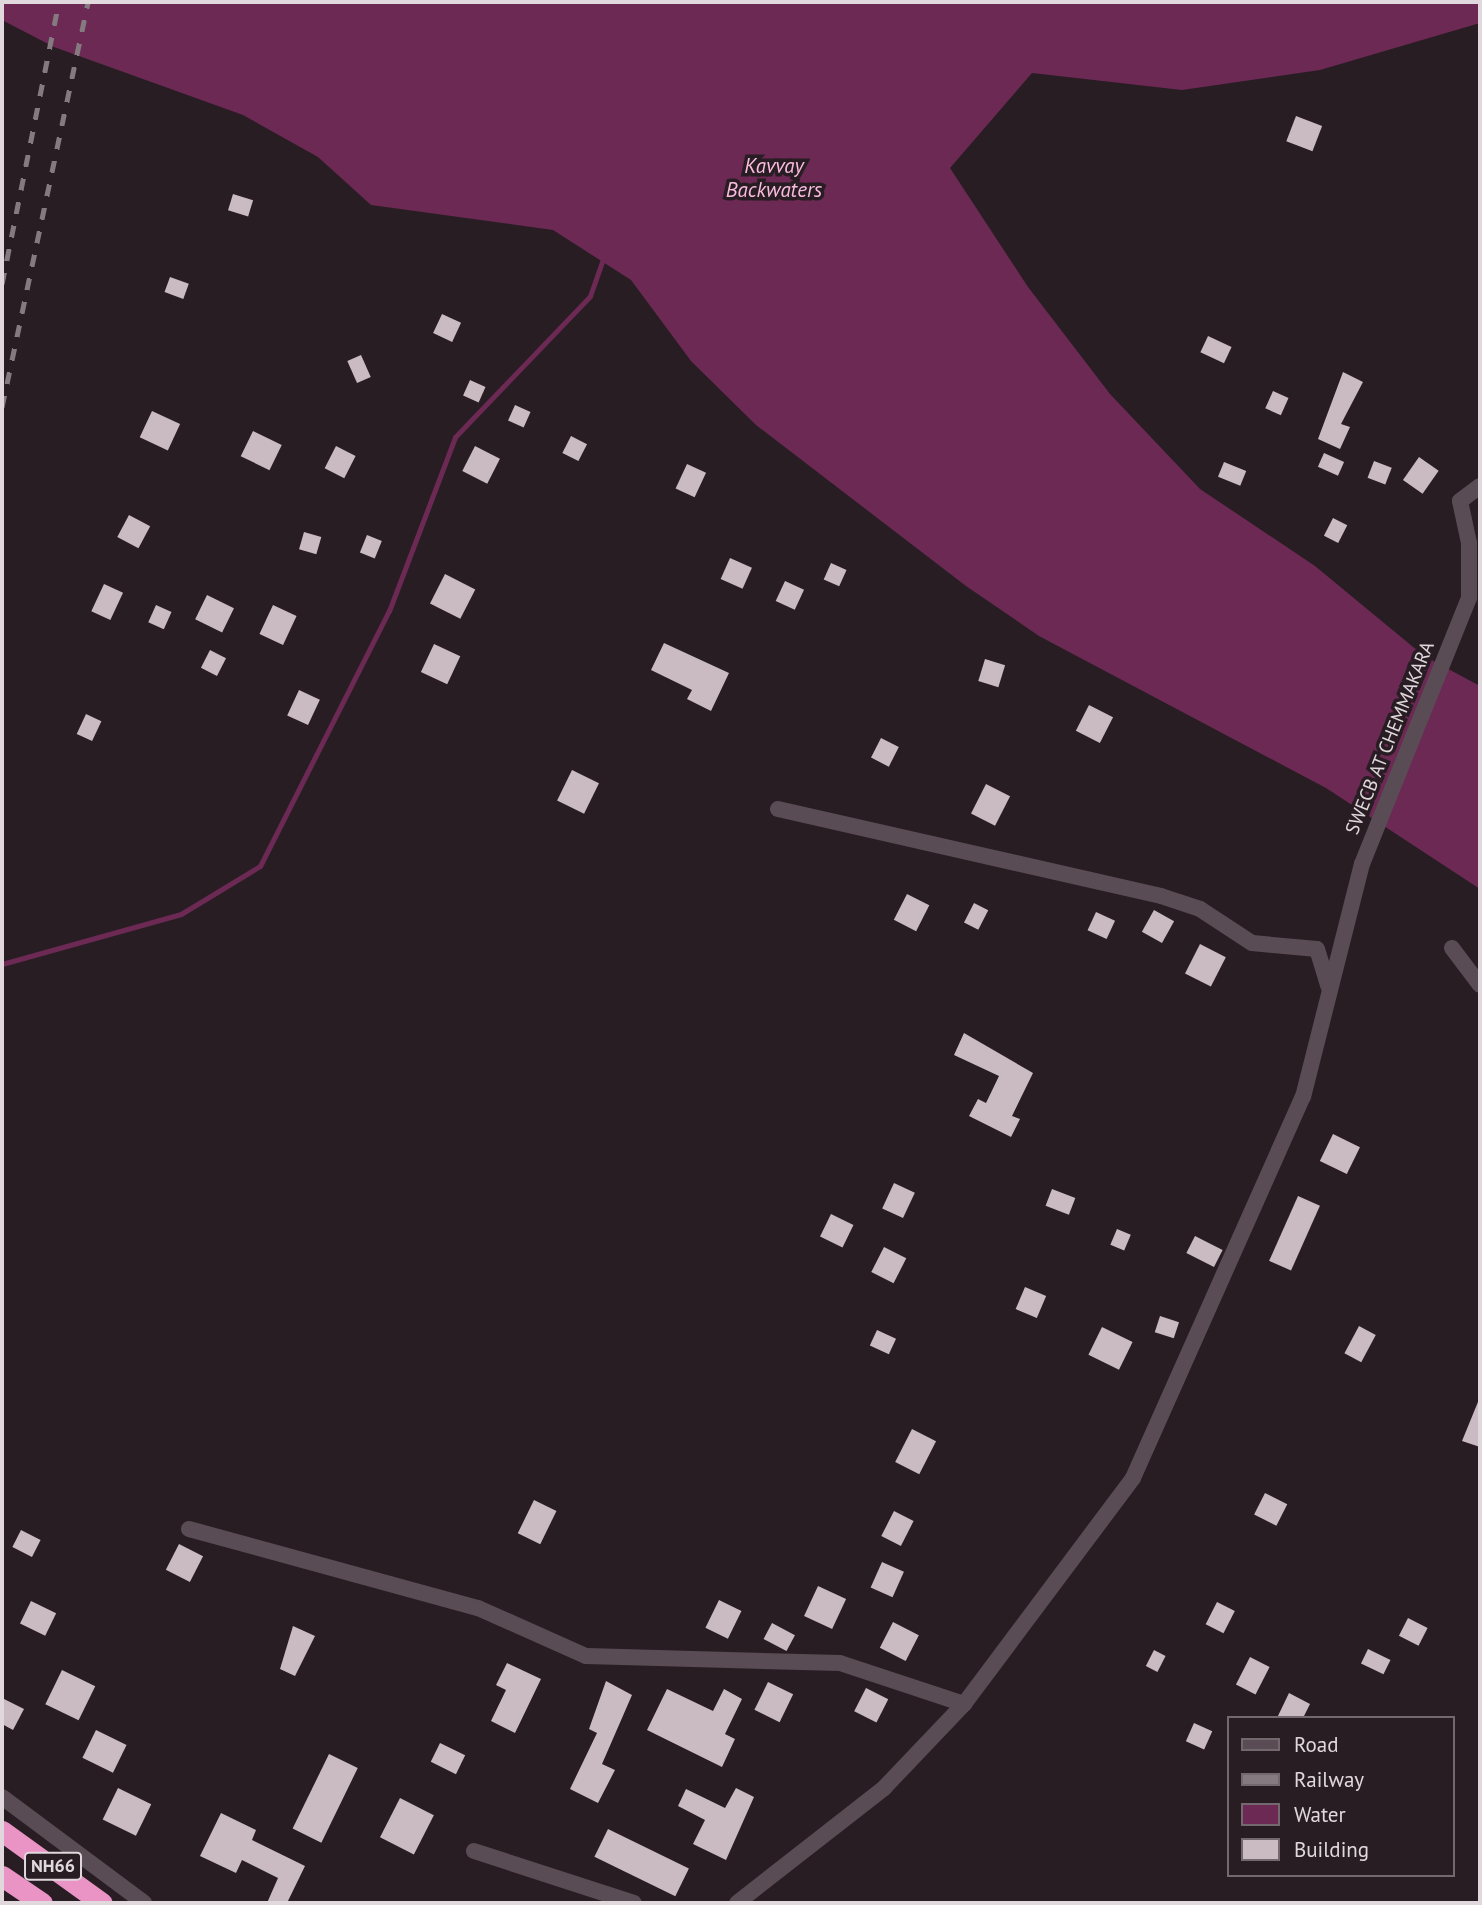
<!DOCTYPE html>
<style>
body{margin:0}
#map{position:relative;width:1482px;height:1905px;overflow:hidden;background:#291d24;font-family:"PT Sans",sans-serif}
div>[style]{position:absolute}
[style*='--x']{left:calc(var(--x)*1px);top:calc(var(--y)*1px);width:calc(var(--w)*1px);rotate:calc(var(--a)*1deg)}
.water>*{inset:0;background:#6b2953}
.stream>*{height:5px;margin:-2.5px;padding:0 2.5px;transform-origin:2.5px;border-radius:2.5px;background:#6b2953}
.building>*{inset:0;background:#cabac2;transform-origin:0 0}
.street>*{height:16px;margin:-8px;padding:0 8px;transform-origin:8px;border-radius:8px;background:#5a4c54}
.highway>*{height:21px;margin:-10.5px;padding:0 10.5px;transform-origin:10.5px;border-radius:10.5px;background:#ea94c6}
.rail>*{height:5px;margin-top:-2.5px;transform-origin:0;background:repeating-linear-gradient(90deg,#847a7f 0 12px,transparent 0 24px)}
span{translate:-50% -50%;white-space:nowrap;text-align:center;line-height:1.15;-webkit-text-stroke:7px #291d24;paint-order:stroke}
.shield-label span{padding:2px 5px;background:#291d24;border:2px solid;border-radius:5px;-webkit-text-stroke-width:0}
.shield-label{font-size:18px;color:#e0d8dc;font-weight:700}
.street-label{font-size:19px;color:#e0d8dc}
.water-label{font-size:21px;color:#f9bbde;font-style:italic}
.frame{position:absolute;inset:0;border:4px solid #e0d8dc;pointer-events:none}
.legend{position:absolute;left:1227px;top:1716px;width:228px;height:161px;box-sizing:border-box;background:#291d24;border:2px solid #72686e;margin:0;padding:9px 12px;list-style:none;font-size:21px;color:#e0d8dc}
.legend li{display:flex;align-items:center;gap:14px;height:35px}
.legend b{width:35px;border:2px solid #72686e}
</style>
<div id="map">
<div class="water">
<i style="clip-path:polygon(2px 2px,1480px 2px,1480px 23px,1320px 70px,1182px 90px,1032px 73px,950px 168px,1028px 287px,1110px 394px,1200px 489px,1315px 566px,1424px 656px,1480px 686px,1480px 889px,1326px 788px,1039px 636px,966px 586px,756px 425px,691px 361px,631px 280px,553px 230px,371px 205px,318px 157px,243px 115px,54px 47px,2px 20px)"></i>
</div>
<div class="stream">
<i style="--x:2;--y:964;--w:186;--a:-15.6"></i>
<i style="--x:181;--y:914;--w:92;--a:-31.3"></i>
<i style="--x:260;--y:866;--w:286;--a:-63.2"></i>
<i style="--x:389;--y:611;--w:186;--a:-69.2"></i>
<i style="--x:455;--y:437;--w:195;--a:-46.2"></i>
<i style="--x:590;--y:296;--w:42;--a:-70.7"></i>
</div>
<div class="building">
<i style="left:1296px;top:116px;width:28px;height:27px;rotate:21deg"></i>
<i style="left:233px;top:194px;width:21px;height:17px;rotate:17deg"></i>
<i style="left:170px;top:277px;width:20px;height:16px;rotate:20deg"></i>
<i style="left:442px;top:314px;width:21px;height:21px;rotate:25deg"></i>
<i style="left:1208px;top:336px;width:26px;height:18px;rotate:25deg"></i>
<i style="left:361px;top:355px;width:24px;height:15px;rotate:66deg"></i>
<i style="clip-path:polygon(1343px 372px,1363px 382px,1341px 424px,1350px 427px,1340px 449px,1318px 439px)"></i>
<i style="left:470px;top:380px;width:17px;height:17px;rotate:24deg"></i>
<i style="left:1273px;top:391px;width:17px;height:19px;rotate:24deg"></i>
<i style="left:515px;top:405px;width:17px;height:17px;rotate:24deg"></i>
<i style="left:152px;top:411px;width:31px;height:29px;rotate:25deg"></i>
<i style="left:253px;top:431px;width:32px;height:28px;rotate:26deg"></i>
<i style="left:571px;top:436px;width:18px;height:19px;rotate:27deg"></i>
<i style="left:336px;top:446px;width:22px;height:25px;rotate:27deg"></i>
<i style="left:475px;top:446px;width:28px;height:28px;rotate:27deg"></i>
<i style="left:1324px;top:453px;width:22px;height:15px;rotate:24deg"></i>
<i style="left:1419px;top:457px;width:24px;height:28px;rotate:35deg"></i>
<i style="left:1374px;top:461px;width:19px;height:18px;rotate:21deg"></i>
<i style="left:1224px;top:462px;width:24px;height:16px;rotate:22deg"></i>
<i style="left:687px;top:464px;width:21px;height:27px;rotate:25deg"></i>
<i style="left:129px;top:515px;width:24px;height:25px;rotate:28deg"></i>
<i style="left:1333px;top:518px;width:16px;height:20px;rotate:27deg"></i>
<i style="left:304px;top:532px;width:18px;height:18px;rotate:16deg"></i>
<i style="left:367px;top:535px;width:16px;height:19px;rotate:22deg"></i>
<i style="left:730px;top:558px;width:24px;height:23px;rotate:24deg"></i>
<i style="left:831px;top:563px;width:17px;height:18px;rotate:24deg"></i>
<i style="left:445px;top:574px;width:34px;height:33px;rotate:27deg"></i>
<i style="left:785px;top:581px;width:21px;height:22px;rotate:25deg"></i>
<i style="left:104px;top:584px;width:21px;height:30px;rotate:25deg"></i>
<i style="left:207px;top:595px;width:30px;height:27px;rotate:26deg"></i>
<i style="left:156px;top:605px;width:17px;height:19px;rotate:24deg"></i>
<i style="left:273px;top:605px;width:26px;height:32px;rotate:25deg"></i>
<i style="clip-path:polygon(664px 643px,729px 673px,711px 711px,687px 699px,692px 690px,651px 670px)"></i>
<i style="left:434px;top:644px;width:29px;height:31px;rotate:25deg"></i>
<i style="left:210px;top:650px;width:18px;height:20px;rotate:27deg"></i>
<i style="left:985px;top:659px;width:21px;height:23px;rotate:17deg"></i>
<i style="left:299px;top:690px;width:23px;height:28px;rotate:25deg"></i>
<i style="left:1089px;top:705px;width:27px;height:29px;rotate:27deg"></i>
<i style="left:86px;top:714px;width:17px;height:22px;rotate:25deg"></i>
<i style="left:881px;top:738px;width:20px;height:22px;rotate:27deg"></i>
<i style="left:572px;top:770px;width:30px;height:34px;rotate:26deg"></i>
<i style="left:986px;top:784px;width:27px;height:33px;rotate:27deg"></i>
<i style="left:907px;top:894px;width:25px;height:29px;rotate:27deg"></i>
<i style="left:974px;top:903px;width:16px;height:22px;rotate:27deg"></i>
<i style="left:1154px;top:910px;width:23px;height:25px;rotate:29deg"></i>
<i style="left:1096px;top:912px;width:21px;height:20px;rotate:25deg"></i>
<i style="left:1200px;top:944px;width:29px;height:33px;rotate:27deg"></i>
<i style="clip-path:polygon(964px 1033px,1033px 1073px,1012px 1116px,1020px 1119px,1011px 1137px,969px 1116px,978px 1099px,986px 1103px,999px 1076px,954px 1055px)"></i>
<i style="left:1333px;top:1134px;width:30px;height:30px;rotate:26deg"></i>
<i style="left:894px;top:1183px;width:23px;height:28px;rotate:25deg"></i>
<i style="left:1052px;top:1189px;width:25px;height:18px;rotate:21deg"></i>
<i style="left:1298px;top:1196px;width:24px;height:71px;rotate:24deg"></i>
<i style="left:831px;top:1214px;width:25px;height:25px;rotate:26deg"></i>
<i style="left:1117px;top:1229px;width:15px;height:17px;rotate:23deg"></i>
<i style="left:1195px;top:1236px;width:31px;height:19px;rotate:27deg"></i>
<i style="left:884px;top:1247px;width:25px;height:28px;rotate:27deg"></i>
<i style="left:1025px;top:1287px;width:23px;height:24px;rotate:23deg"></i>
<i style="left:1160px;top:1316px;width:20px;height:17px;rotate:18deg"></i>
<i style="left:1359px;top:1326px;width:19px;height:31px;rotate:28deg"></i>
<i style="left:1102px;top:1327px;width:34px;height:31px;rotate:26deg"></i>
<i style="left:877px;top:1330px;width:21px;height:17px;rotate:25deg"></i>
<i style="clip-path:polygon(1480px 1397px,1480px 1447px,1462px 1441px)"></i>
<i style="left:912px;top:1429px;width:27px;height:37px;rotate:27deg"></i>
<i style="left:1265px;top:1493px;width:25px;height:24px;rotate:27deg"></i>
<i style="left:534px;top:1500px;width:25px;height:37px;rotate:26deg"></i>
<i style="left:894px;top:1511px;width:22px;height:28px;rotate:27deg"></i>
<i style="left:21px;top:1530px;width:22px;height:19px;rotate:27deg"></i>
<i style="left:179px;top:1544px;width:27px;height:29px;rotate:27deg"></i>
<i style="left:882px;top:1562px;width:24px;height:28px;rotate:24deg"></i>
<i style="left:818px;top:1586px;width:31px;height:33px;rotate:25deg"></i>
<i style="left:719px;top:1600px;width:25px;height:31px;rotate:26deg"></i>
<i style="left:31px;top:1601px;width:28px;height:25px;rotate:26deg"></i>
<i style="left:1217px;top:1602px;width:20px;height:25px;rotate:27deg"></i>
<i style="left:1408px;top:1618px;width:22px;height:20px;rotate:27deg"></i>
<i style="left:893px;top:1622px;width:29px;height:29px;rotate:27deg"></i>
<i style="left:772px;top:1623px;width:26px;height:18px;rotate:28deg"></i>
<i style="clip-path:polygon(293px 1626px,315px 1636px,295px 1676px,280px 1669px)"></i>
<i style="left:1368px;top:1649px;width:25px;height:16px;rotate:26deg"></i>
<i style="left:1154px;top:1650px;width:13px;height:18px;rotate:27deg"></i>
<i style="left:1250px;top:1657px;width:22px;height:31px;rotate:27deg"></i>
<i style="clip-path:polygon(507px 1663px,541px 1679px,515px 1733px,491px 1721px,506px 1690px,496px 1685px)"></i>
<i style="left:62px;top:1670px;width:37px;height:38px;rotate:26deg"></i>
<i style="clip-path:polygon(606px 1681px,632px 1695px,602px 1764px,615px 1770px,598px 1803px,570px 1789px,597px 1733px,589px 1729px)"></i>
<i style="left:768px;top:1682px;width:28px;height:31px;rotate:26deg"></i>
<i style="left:866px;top:1688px;width:25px;height:26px;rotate:27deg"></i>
<i style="clip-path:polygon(667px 1689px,713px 1711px,724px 1689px,742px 1699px,725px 1734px,735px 1739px,722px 1767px,647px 1730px)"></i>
<i style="clip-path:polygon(1289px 1693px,1310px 1704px,1303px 1718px,1277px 1718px)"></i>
<i style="clip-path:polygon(2px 1698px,24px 1709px,13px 1730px,2px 1724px)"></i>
<i style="left:1194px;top:1723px;width:20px;height:20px;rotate:24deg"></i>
<i style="left:96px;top:1730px;width:34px;height:31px;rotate:26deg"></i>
<i style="left:440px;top:1743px;width:28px;height:21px;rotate:26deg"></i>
<i style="left:329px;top:1754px;width:32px;height:83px;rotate:26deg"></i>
<i style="left:118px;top:1788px;width:37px;height:35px;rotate:26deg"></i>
<i style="clip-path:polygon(736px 1788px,754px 1797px,726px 1860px,693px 1844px,705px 1820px,678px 1806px,686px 1789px,725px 1808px)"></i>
<i style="left:400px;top:1798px;width:38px;height:44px;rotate:27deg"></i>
<i style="clip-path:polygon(221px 1813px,256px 1830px,252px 1840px,305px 1866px,287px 1903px,267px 1903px,278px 1878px,242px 1860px,236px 1873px,200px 1856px)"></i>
<i style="left:608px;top:1829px;width:90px;height:31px;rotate:26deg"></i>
</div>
<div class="street">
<i style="--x:778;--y:809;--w:393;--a:12.8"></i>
<i style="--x:1161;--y:896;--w:41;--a:18.4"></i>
<i style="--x:1200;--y:909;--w:62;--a:33.2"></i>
<i style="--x:1252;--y:943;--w:65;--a:5.3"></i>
<i style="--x:1317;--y:949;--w:39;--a:73"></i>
<i style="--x:1452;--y:948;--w:46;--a:52.9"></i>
<i style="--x:189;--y:1529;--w:300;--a:15.3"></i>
<i style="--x:478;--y:1608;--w:118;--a:24"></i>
<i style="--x:586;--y:1656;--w:254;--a:1.6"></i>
<i style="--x:840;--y:1663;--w:131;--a:18.3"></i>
<i style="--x:2;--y:1797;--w:177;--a:36.7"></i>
<i style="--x:474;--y:1851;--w:168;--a:18"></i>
<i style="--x:737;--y:1903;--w:187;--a:-38"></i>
<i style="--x:884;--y:1788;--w:116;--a:-46.4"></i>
<i style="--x:964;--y:1704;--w:282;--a:-53.2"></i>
<i style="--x:1133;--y:1478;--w:417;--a:-66"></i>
<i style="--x:1303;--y:1097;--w:240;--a:-75.8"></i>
<i style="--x:1362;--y:864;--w:287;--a:-68.1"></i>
<i style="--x:1469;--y:598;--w:55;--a:-90"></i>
<i style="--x:1469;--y:543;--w:43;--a:-102.1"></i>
<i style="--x:1460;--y:501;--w:25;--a:-37"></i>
</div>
<div class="highway">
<i style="--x:2;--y:1831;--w:123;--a:35.8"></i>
<i style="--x:2;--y:1876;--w:48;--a:34"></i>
</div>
<div class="rail">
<i style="--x:2;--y:284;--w:288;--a:-78.6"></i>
<i style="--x:2;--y:407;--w:414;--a:-78"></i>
</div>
<div class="shield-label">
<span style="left:53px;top:1866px">NH66</span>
</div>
<div class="street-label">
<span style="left:1390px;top:738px;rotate:-68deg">SWECB AT CHEMMAKARA</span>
</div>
<div class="water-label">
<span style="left:774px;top:178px">Kavvay<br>Backwaters</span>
</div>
<div class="frame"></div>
<ul class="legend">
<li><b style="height:9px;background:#5a4c54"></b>Road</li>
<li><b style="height:9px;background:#847a7f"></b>Railway</li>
<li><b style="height:19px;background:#6b2953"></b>Water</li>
<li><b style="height:19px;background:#cabac2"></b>Building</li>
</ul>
</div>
